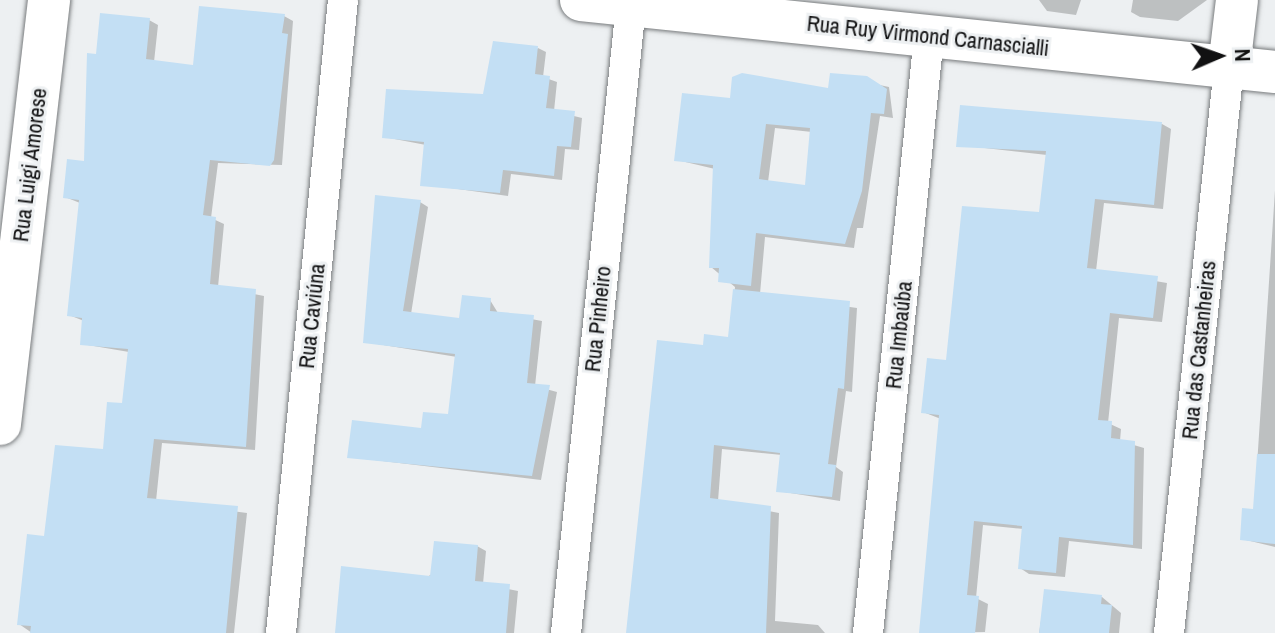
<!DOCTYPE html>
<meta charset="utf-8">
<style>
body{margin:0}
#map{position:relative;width:1275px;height:633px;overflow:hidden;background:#edf0f2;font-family:"Archivo Narrow",sans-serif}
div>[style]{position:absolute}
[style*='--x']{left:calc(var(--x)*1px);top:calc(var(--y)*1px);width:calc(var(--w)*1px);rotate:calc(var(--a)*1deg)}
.shadow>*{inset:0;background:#0003}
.building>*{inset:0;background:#c3dff4}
.roads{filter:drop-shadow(0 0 2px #797c7e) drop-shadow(0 0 2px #797c7e)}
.street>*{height:30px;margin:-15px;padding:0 15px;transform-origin:15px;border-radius:15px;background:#fff}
.secondary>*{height:42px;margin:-21px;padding:0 21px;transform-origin:21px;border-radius:21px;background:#fff}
span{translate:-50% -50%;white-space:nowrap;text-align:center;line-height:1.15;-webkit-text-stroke:6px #edf0f2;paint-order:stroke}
.street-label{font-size:22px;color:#111112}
.north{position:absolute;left:1179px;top:16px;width:80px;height:80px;-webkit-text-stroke:6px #edf0f2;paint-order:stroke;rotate:88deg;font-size:22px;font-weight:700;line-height:32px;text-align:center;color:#111112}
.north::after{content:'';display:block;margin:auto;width:28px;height:36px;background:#111112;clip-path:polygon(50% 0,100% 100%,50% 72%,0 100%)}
</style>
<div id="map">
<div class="shadow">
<i style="clip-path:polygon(1039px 0,1081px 0,1076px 15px,1047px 11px)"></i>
<i style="clip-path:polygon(1133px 0,1207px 0,1178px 21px,1140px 17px,1131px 12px)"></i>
<i style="clip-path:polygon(284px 16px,293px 21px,282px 165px,218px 163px,211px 218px,224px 224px,218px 287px,264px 296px,255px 450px,162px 443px,156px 501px,247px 513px,234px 633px,32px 633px,19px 624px,46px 538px,104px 451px,123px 405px,129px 352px,82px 344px,84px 321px,69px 315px,80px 203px,65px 197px,86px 163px,97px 56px,149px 20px,158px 25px,154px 62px,195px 67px)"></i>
<i style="clip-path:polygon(538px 48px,546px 52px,543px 77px,557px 82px,554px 111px,582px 118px,579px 150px,565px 149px,562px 180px,511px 174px,508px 196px,422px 184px,426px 145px,384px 137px,485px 96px)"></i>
<i style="clip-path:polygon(evenodd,832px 75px,889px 87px,893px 118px,880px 116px,863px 228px,857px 228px,854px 248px,765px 237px,760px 294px,857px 308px,852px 392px,846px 391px,836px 467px,843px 472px,840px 501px,778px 491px,782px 455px,722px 449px,718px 501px,779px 513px,775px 621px,818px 625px,825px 633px,629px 633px,705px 347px,730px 339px,735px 287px,711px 267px,715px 169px,677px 160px,731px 101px,830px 90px,832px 75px,775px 128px,812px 132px,807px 187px,768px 182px,775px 128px)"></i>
<i style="clip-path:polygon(1162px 124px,1171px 129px,1163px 209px,1104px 203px,1096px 271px,1167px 283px,1162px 322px,1119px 318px,1108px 423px,1121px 429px,1120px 441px,1144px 448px,1142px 549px,1069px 541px,1065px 577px,1029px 574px,1020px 568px,1024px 529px,983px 525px,976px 598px,988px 604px,985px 632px,925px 633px,941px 419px,923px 412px,1040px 214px,1047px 155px,958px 145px)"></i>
<i style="clip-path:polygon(1275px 190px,1275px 547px,1242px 539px,1254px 511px)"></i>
<i style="clip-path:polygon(420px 202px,428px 207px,411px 314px,461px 320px,490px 300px,498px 313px,542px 321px,535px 386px,557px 392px,541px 480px,349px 457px,450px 417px,457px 357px,365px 342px)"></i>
<i style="clip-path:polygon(477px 546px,486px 551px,483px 584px,518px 591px,514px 633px,337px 633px)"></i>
<i style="clip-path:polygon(1046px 591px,1102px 597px,1121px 613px,1119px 633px,1039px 633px)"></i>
</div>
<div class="building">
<i style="clip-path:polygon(199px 6px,285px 14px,282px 33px,288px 34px,274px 160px,270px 166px,210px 160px,203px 215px,216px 217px,210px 284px,256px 289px,246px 447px,154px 439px,147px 498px,238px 506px,226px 633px,30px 633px,31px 626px,17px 625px,27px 534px,44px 536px,55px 445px,103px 449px,107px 402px,122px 403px,128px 349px,80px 345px,82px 318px,67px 316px,79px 200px,63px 198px,67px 159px,84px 161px,87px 53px,96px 54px,100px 13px,150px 18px,146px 59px,193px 65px)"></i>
<i style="clip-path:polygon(493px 41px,538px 46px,535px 74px,550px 76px,546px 108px,575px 111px,571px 147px,557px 146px,554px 176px,503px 170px,500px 193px,420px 186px,424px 142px,382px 138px,386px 89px,483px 94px)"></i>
<i style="clip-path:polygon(evenodd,742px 73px,828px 88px,830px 73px,867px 76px,887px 89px,884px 114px,871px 113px,862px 191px,845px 244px,756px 233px,751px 286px,718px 282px,719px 268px,709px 268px,713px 165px,674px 161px,682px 93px,730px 98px,732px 77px,742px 73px,766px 124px,810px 128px,805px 185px,759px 179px,766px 124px)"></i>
<i style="clip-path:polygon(960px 105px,1162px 122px,1154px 205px,1095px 199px,1087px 268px,1158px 276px,1153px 318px,1110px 313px,1098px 420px,1112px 421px,1111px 438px,1135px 441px,1133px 545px,1059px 537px,1056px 573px,1018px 569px,1022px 526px,974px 521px,967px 595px,979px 596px,975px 633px,919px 633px,939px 415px,921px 413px,927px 358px,946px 360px,962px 206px,1039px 212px,1046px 151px,956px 147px)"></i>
<i style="clip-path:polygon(375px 195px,421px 200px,403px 311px,459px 318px,462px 295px,491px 298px,490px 311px,534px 315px,527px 383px,550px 385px,532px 476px,347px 458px,352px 420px,421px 428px,423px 412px,448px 414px,455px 354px,363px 343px)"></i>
<i style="clip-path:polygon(733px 289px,850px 301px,844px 389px,838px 388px,828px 464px,836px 465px,832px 497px,776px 492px,780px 453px,714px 445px,710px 498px,771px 506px,766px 633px,626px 633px,657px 340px,703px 345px,704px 334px,728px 337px)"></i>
<i style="clip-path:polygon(1257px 454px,1275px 454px,1275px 544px,1240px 540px,1242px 508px,1253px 509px)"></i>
<i style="clip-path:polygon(434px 541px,478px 545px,475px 581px,510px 584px,506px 633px,335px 633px,341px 566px,430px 576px)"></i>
<i style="clip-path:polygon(1044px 589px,1102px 595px,1101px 604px,1112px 605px,1109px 633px,1039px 633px)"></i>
</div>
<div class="roads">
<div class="street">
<i style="--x:281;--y:633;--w:636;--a:-84.41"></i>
<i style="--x:566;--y:633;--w:631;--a:-84.09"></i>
<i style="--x:868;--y:633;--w:600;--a:-84.17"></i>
<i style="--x:1169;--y:633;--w:569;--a:-83.95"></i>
</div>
<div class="secondary">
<i style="--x:581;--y:0;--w:698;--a:5.92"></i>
<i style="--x:1229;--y:67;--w:67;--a:-83.2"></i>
<i style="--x:0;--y:424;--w:427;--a:-83.4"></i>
</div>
</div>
<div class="street-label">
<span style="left:928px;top:36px;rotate:6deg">Rua Ruy Virmond Carnascialli</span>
<span style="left:30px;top:165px;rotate:-83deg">Rua Luigi Amorese</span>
<span style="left:312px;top:316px;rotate:-84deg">Rua Caviúna</span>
<span style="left:598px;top:319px;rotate:-84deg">Rua Pinheiro</span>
<span style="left:899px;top:335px;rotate:-84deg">Rua Imbaúba</span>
<span style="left:1199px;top:350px;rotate:-84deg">Rua das Castanheiras</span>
</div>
<div class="north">N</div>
</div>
